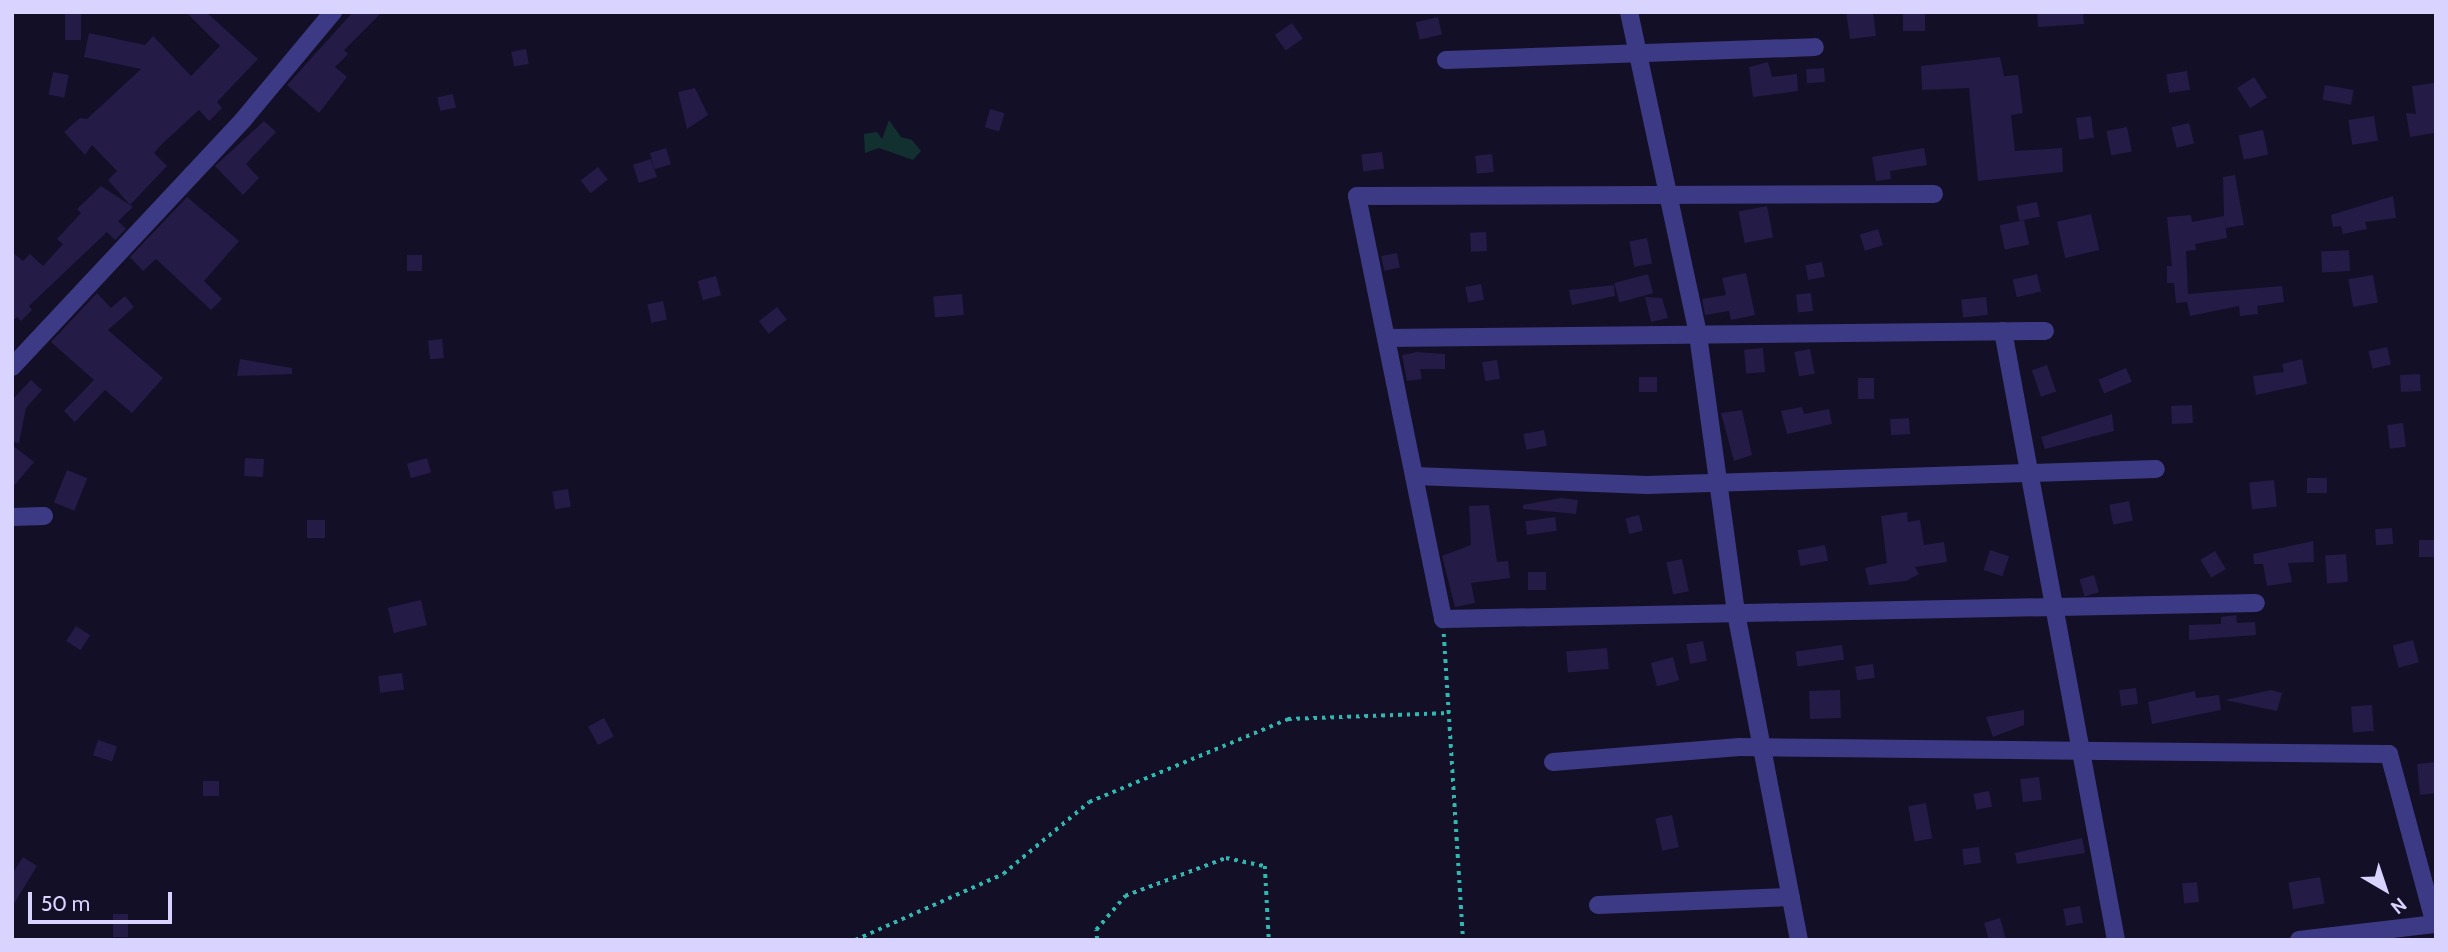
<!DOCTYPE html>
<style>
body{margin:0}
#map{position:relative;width:2448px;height:952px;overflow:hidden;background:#130f26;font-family:Cabin,sans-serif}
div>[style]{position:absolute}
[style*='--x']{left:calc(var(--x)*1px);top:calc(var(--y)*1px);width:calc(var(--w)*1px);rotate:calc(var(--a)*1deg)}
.green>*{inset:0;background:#12302f}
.building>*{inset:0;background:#241b47;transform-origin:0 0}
.path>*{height:3.5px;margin-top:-1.75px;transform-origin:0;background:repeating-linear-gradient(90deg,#2fb8b0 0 3.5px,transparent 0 8.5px)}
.minor>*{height:18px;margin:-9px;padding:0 9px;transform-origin:9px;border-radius:9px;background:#3d3a85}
span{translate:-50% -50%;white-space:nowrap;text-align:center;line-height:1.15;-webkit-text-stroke:5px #130f26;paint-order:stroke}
.frame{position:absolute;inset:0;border:14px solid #d9d4ff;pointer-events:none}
.north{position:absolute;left:2350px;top:854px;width:70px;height:70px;-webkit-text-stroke:5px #130f26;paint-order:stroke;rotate:141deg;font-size:19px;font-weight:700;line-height:28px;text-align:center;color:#d9d4ff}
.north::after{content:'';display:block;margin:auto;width:24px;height:32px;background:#d9d4ff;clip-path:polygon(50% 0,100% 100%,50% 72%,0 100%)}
.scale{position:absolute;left:28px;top:892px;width:144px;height:32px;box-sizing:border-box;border:4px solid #d9d4ff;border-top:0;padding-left:9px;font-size:21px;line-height:24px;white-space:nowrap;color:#d9d4ff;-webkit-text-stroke:5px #130f26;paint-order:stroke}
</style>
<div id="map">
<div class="green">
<i style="clip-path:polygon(889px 120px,901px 137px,912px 140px,921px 151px,913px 160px,879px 148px,865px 153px,864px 134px,877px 132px,882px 139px)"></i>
</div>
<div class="building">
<i style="left:65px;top:12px;width:16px;height:28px"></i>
<i style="clip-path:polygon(186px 12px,206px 12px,258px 59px,217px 102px,222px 108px,209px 121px,199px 110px,163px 143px,154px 153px,167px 166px,130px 205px,108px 180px,117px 171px,92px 145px,85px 155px,64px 132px,80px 118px,87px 119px,141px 69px,84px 57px,89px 33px,145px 45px,153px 36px,191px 76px,220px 46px)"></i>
<i style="clip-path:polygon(353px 12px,382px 12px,344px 50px,348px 54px,335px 67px,347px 77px,319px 113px,287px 85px)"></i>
<i style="clip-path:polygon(1846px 12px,1873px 12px,1876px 36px,1850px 39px)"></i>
<i style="left:1903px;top:12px;width:22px;height:19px"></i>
<i style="clip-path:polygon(2037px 12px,2083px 12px,2084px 24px,2038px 27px)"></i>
<i style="left:1438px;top:17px;width:18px;height:23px;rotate:77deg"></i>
<i style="left:1292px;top:23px;width:19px;height:21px;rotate:55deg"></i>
<i style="left:526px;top:49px;width:15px;height:15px;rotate:79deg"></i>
<i style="clip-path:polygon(2000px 57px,2004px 76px,2018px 75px,2023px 113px,2011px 115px,2015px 151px,2062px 148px,2063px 172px,1978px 181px,1969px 88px,1922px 90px,1921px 66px)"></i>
<i style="clip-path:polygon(1768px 62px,1772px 77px,1797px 74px,1798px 91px,1753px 97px,1749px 67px)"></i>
<i style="left:1824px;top:68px;width:14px;height:18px;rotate:86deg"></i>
<i style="left:2187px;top:71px;width:19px;height:21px;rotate:81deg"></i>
<i style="left:53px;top:72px;width:16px;height:23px;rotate:11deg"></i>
<i style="left:2254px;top:77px;width:24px;height:20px;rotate:57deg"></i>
<i style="clip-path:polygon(2434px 83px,2434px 133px,2410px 137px,2406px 113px,2416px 114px,2412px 86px)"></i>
<i style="left:2325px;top:85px;width:29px;height:15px;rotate:10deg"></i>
<i style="clip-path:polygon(695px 88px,708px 115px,687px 129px,678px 92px)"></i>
<i style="left:453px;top:94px;width:14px;height:16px;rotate:78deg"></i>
<i style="left:990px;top:109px;width:15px;height:19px;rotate:16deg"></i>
<i style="left:2091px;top:116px;width:22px;height:15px;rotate:82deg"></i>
<i style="left:2374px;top:116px;width:25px;height:26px;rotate:81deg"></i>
<i style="clip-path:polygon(264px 121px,276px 132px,246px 164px,259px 178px,243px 195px,215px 166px)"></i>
<i style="left:2189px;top:123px;width:21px;height:18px;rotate:76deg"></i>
<i style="left:2127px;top:127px;width:25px;height:21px;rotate:79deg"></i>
<i style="left:2263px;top:130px;width:25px;height:25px;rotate:78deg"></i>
<i style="left:666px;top:148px;width:17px;height:17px;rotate:73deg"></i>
<i style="clip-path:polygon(1924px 148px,1927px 165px,1890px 171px,1891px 179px,1876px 181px,1872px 157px)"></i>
<i style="left:1382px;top:152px;width:17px;height:21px;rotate:83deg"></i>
<i style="left:1492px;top:154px;width:18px;height:17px;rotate:84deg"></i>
<i style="left:651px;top:159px;width:19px;height:19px;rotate:72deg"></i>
<i style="left:598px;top:167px;width:16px;height:22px;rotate:52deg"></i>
<i style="clip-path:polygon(2235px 175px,2244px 225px,2226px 228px,2224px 216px,2227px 238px,2195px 244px,2196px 250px,2186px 251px,2188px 294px,2282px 286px,2284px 302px,2257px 306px,2258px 314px,2240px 316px,2239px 306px,2190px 316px,2187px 302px,2176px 303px,2174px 283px,2167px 283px,2167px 266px,2172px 266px,2167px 217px,2191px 215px,2192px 222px,2224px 216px,2223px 177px)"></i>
<i style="clip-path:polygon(101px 186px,133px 207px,118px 221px,126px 229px,115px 240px,107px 232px,29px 306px,32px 310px,21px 321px,17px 317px,12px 321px,12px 252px,23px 261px,30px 254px,43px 266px,63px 244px,57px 239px,81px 213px,77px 209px)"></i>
<i style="clip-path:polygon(2393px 196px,2396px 218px,2365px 222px,2367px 229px,2343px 234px,2341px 226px,2333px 227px,2331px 215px)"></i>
<i style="clip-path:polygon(187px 197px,239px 241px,204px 281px,222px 299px,211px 310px,156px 259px,143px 271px,130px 257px)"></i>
<i style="left:2037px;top:202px;width:15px;height:21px;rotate:79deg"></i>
<i style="left:1767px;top:206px;width:32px;height:29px;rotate:79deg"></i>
<i style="left:2091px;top:214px;width:37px;height:35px;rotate:77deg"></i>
<i style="left:2024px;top:220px;width:25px;height:25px;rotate:78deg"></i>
<i style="left:1878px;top:229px;width:17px;height:19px;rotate:73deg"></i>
<i style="left:1486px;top:232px;width:19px;height:16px;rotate:87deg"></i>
<i style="left:1647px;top:238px;width:26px;height:18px;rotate:79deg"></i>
<i style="left:2349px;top:250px;width:21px;height:28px;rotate:87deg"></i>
<i style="left:1397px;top:253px;width:15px;height:16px;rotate:79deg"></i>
<i style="left:407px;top:255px;width:15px;height:16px"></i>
<i style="left:1822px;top:262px;width:15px;height:17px;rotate:79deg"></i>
<i style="clip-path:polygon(1746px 273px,1755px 315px,1731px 320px,1729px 311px,1705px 315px,1702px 299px,1726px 295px,1722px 278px)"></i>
<i style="left:1648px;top:274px;width:20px;height:35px;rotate:75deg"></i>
<i style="left:2037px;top:274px;width:18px;height:25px;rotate:77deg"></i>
<i style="left:2373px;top:275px;width:28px;height:25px;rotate:80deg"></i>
<i style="left:716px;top:276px;width:20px;height:19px;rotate:75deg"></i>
<i style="left:1481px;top:284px;width:16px;height:16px;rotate:79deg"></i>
<i style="clip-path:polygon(1614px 285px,1615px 296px,1572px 305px,1569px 290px)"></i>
<i style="clip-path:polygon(97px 293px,111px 308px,125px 296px,134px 307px,108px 330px,163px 378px,132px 413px,105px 390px,75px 422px,64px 411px,94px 380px,51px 342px)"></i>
<i style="left:1811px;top:293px;width:18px;height:15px;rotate:84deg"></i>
<i style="left:962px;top:294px;width:21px;height:29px;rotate:85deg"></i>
<i style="clip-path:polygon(1645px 297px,1662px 298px,1668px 318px,1651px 322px)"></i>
<i style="left:1986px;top:297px;width:18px;height:25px;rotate:84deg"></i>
<i style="left:663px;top:301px;width:19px;height:16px;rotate:78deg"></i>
<i style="left:777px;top:307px;width:16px;height:23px;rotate:52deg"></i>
<i style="left:442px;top:339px;width:19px;height:14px;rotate:84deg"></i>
<i style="left:2387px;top:347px;width:18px;height:19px;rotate:77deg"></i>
<i style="left:1763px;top:348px;width:24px;height:19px;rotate:85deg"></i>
<i style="left:1810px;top:349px;width:25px;height:16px;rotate:79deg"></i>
<i style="clip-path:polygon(1417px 352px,1445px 354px,1445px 369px,1420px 369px,1422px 379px,1407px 381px,1402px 355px)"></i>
<i style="clip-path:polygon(240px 359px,292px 368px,292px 374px,237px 376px)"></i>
<i style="clip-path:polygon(2302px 359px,2307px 384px,2256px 395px,2253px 376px,2284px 372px,2282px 364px)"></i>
<i style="left:1497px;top:360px;width:19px;height:15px;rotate:81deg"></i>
<i style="left:2047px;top:365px;width:28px;height:16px;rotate:71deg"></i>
<i style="left:2126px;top:368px;width:15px;height:30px;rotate:67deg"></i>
<i style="left:2420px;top:374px;width:17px;height:20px;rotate:87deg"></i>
<i style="left:1639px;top:377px;width:18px;height:15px"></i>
<i style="left:1858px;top:378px;width:16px;height:21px"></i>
<i style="clip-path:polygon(31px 380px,42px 390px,26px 408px,19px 443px,12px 442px,12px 400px)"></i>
<i style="left:2192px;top:405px;width:18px;height:21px;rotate:87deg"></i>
<i style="clip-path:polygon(1802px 407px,1804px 414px,1829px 409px,1832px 424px,1787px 434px,1781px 411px)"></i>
<i style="clip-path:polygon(1742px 410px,1752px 455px,1734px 461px,1721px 413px)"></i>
<i style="clip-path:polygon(2112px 414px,2114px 431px,2045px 449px,2041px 437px)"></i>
<i style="left:1909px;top:418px;width:16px;height:19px;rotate:86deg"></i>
<i style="left:2403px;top:423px;width:24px;height:16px;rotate:83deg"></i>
<i style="left:1544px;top:430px;width:16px;height:21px;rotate:79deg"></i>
<i style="clip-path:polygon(12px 445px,34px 462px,12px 488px)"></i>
<i style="left:245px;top:458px;width:19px;height:18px;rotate:3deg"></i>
<i style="left:427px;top:458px;width:15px;height:21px;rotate:74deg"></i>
<i style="left:67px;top:470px;width:22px;height:35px;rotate:22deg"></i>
<i style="left:2307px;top:478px;width:20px;height:15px"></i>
<i style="left:2274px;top:480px;width:27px;height:25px;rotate:84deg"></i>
<i style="left:568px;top:489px;width:18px;height:16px;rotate:81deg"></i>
<i style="clip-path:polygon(1561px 498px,1578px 500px,1576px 514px,1523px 509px,1523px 505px)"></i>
<i style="left:2129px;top:501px;width:20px;height:20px;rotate:79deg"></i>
<i style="clip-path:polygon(1489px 505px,1497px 562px,1508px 561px,1510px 578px,1471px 583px,1475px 603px,1455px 607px,1442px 556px,1471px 545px,1469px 506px)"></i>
<i style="clip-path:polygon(1907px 512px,1908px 522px,1920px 520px,1924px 545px,1944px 542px,1947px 562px,1915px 567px,1919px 574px,1906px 581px,1869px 585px,1865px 568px,1887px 563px,1881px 516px)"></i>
<i style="left:1639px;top:515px;width:16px;height:14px;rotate:76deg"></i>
<i style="left:1555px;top:517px;width:14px;height:30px;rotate:82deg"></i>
<i style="left:325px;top:520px;width:18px;height:18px;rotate:90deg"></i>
<i style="left:2392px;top:528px;width:16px;height:17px;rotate:86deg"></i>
<i style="left:2436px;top:540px;width:17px;height:17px;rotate:90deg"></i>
<i style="clip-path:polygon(2313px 541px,2314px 562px,2288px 563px,2292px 582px,2267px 586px,2263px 564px,2254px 564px,2253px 554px)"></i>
<i style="left:1825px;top:545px;width:16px;height:28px;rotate:79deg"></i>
<i style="left:1990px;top:550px;width:20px;height:21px;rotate:18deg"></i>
<i style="left:2215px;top:551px;width:21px;height:17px;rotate:59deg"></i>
<i style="left:2346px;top:554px;width:28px;height:21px;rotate:86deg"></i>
<i style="left:1682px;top:559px;width:33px;height:16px;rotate:78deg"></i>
<i style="left:1528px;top:572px;width:18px;height:18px"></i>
<i style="left:2094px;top:575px;width:18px;height:15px;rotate:74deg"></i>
<i style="left:421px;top:600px;width:26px;height:34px;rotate:77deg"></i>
<i style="clip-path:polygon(2236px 615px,2237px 623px,2255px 622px,2256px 635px,2189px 640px,2189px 625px,2221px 624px,2221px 617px)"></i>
<i style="left:76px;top:626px;width:17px;height:18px;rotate:33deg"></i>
<i style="left:2413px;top:640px;width:23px;height:21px;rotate:75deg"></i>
<i style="left:1703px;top:641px;width:20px;height:17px;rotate:79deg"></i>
<i style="left:1842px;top:645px;width:15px;height:47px;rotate:82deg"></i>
<i style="left:1607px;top:648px;width:21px;height:41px;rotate:85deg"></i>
<i style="left:1673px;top:657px;width:24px;height:23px;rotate:75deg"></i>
<i style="left:1873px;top:664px;width:14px;height:18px;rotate:82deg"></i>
<i style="left:402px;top:673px;width:17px;height:24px;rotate:83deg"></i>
<i style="left:2136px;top:688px;width:16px;height:17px;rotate:83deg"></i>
<i style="left:1840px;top:690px;width:28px;height:31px;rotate:88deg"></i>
<i style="clip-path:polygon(2271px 690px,2282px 693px,2277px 711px,2225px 700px)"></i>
<i style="clip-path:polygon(2195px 691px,2196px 698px,2219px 695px,2221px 710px,2152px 724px,2148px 702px)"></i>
<i style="left:2372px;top:705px;width:26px;height:21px;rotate:86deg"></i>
<i style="clip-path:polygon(2024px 710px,2024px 725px,1993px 737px,1986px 717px)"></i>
<i style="left:604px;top:718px;width:21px;height:18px;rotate:62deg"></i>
<i style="left:98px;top:740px;width:20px;height:16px;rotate:18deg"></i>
<i style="clip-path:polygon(2436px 762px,2436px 793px,2420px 795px,2417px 764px)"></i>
<i style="left:2039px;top:777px;width:23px;height:19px;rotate:83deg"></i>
<i style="left:203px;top:781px;width:16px;height:15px"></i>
<i style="left:1989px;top:791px;width:16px;height:16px;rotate:79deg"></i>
<i style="left:1926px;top:803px;width:36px;height:18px;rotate:80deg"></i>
<i style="left:1672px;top:815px;width:33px;height:17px;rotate:78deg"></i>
<i style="clip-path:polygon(2082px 838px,2085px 853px,2017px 864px,2015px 853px)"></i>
<i style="left:1979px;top:847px;width:16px;height:17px;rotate:83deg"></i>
<i style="clip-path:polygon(23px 857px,37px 866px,12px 907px,12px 874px)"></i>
<i style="left:2320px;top:877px;width:27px;height:32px;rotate:80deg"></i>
<i style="left:2197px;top:882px;width:20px;height:15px;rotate:84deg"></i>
<i style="left:2080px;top:906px;width:17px;height:17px;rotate:80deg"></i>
<i style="left:113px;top:914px;width:15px;height:23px"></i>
<i style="clip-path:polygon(2000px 918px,2006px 940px,1989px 940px,1984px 923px)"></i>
</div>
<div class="path">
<i style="--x:1444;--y:634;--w:307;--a:86.4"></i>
<i style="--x:855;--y:940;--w:162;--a:-24"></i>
<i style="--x:1003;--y:874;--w:112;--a:-39.9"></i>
<i style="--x:1089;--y:802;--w:216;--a:-22.6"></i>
<i style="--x:1288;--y:719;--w:161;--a:-2.1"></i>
<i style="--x:1097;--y:940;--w:10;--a:-96"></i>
<i style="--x:1096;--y:930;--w:45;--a:-49.5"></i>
<i style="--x:1125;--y:896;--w:108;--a:-20.6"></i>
<i style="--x:1226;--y:858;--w:40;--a:12"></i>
<i style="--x:1265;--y:866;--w:74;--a:86.9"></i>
</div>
<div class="minor">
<i style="--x:1629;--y:12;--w:330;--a:77.9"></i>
<i style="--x:1698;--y:335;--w:281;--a:82.2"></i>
<i style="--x:1736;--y:613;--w:333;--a:79.1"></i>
<i style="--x:1446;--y:60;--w:369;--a:-2"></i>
<i style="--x:1934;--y:194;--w:577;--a:179.8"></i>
<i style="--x:1357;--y:196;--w:432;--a:78.5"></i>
<i style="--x:1443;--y:619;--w:813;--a:-1.13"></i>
<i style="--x:2003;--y:331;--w:619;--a:79.49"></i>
<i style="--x:1386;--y:338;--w:659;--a:-0.61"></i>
<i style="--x:12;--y:367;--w:338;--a:-46.9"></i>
<i style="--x:243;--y:120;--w:141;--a:-50.2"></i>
<i style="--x:1414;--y:476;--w:233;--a:2.2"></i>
<i style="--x:1647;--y:485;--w:509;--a:-1.8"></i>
<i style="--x:12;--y:517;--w:32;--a:-2"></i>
<i style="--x:1553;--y:762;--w:187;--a:-4.6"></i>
<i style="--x:1739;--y:747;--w:650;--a:0.62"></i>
<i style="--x:2389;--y:754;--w:176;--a:74.9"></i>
<i style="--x:1598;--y:905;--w:193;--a:-2.4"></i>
<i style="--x:2299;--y:940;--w:138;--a:-6.7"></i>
</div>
<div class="frame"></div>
<div class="north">N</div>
<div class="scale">50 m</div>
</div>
